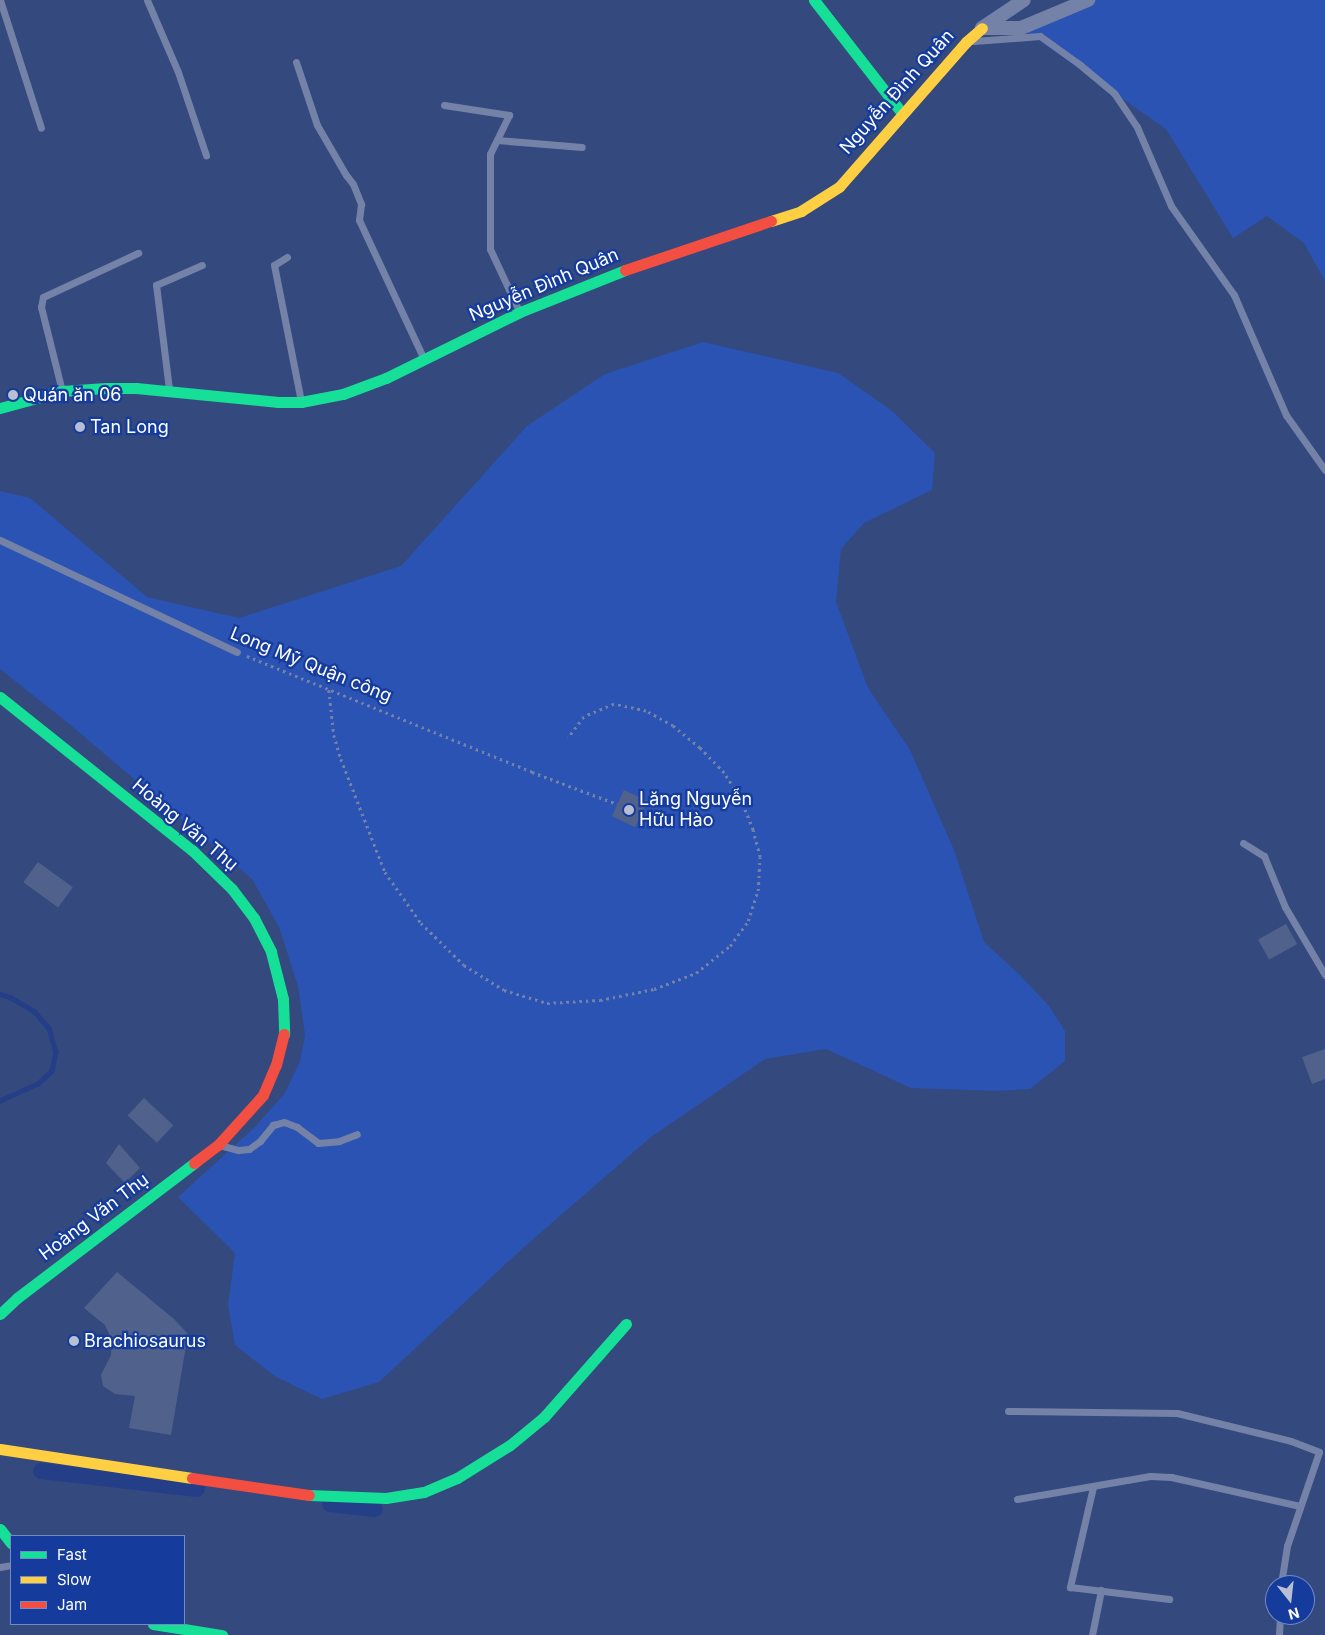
<!DOCTYPE html>
<meta charset="utf-8">
<style>
body{margin:0}
#map{position:relative;width:1325px;height:1635px;overflow:hidden;background:#34497e;font-family:Inter,sans-serif}
div>[style]{position:absolute}
[style*='--x']{left:calc(var(--x)*1px);top:calc(var(--y)*1px);width:calc(var(--w)*1px);rotate:calc(var(--a)*1deg)}
.green>*{inset:0;background:#2a53b3}
.stream>*{height:4.5px;margin:-2.25px;padding:0 2.25px;transform-origin:2.25px;border-radius:2.25px;background:#243f87}
.canal>*{height:16px;margin:-8px;padding:0 8px;transform-origin:8px;border-radius:8px;background:#243f87}
.building>*{inset:0;background:#50618b;transform-origin:0 0}
.path>*{height:2.5px;margin-top:-1.25px;transform-origin:0;background:repeating-linear-gradient(90deg,#7482a8 0 2.5px,transparent 0 6.5px)}
.lane>*{height:7px;margin:-3.5px;padding:0 3.5px;transform-origin:3.5px;border-radius:3.5px;background:#7482a8}
.street>*{height:14px;margin:-7px;padding:0 7px;transform-origin:7px;border-radius:7px;background:#7482a8}
.fast>*{height:11px;margin:-5.5px;padding:0 5.5px;transform-origin:5.5px;border-radius:5.5px;background:#16e098}
.slow>*{height:11px;margin:-5.5px;padding:0 5.5px;transform-origin:5.5px;border-radius:5.5px;background:#ffcf43}
.jam>*{height:11px;margin:-5.5px;padding:0 5.5px;transform-origin:5.5px;border-radius:5.5px;background:#f24e42}
.dots>*{width:14px;height:14px;translate:-50% -50%;box-sizing:border-box;border:2px solid #153c9d;border-radius:50%}
span{translate:-50% -50%;white-space:nowrap;text-align:center;line-height:1.15;-webkit-text-stroke:4.5px #153c9d;paint-order:stroke}
.street-label{font-size:18px;color:#fff}
.poi-label{font-size:18px;color:#fff}
.left{translate:0 -50%;text-align:left}
.legend{position:absolute;left:10px;top:1535px;width:175px;height:90px;box-sizing:border-box;background:#153c9d;border:1px solid #738ac4;margin:0;padding:6px 9px;list-style:none;font-size:15px;color:#fff}
.legend li{display:flex;align-items:center;gap:10px;height:25px}
.legend b{width:25px;border:1px solid #738ac4}
.north{position:absolute;left:1265px;top:1575px;width:50px;height:50px;box-sizing:border-box;background:#153c9d;border:1px solid #738ac4;border-radius:50%;rotate:164deg;font-size:14px;font-weight:700;line-height:20px;text-align:center;color:#fff}
.north::after{content:'';display:block;margin:auto;width:18px;height:22px;background:#b8bfd2;clip-path:polygon(50% 0,100% 100%,50% 72%,0 100%)}
</style>
<div id="map">
<div class="green">
<i style="clip-path:polygon(1094px 0,1325px 0,1325px 281px,1304px 243px,1267px 216px,1233px 238px,1166px 129px,1021px 28px)"></i>
<i style="clip-path:polygon(703px 342px,838px 373px,891px 410px,935px 453px,932px 490px,864px 523px,841px 549px,836px 602px,868px 688px,910px 750px,954px 850px,984px 942px,1020px 975px,1049px 1006px,1065px 1031px,1065px 1061px,1030px 1089px,996px 1091px,911px 1088px,826px 1049px,765px 1059px,651px 1137px,524px 1247px,379px 1382px,322px 1399px,276px 1377px,235px 1345px,228px 1305px,235px 1253px,178px 1197px,255px 1127px,285px 1093px,300px 1061px,305px 1035px,298px 986px,279px 927px,252px 879px,68px 723px,0 669px,0 491px,30px 498px,147px 597px,239px 618px,401px 566px,527px 426px,605px 374px)"></i>
</div>
<div class="stream">
<i style="--x:0;--y:994;--w:10;--a:17"></i>
<i style="--x:10;--y:997;--w:28;--a:30"></i>
<i style="--x:34;--y:1011;--w:23;--a:49"></i>
<i style="--x:49;--y:1028;--w:25;--a:74"></i>
<i style="--x:56;--y:1052;--w:19;--a:102"></i>
<i style="--x:52;--y:1071;--w:19;--a:137"></i>
<i style="--x:38;--y:1084;--w:42;--a:155.9"></i>
</div>
<div class="canal">
<i style="--x:41;--y:1471;--w:157;--a:6.6"></i>
<i style="--x:330;--y:1504;--w:45;--a:6.3"></i>
</div>
<div class="building">
<i style="left:624px;top:790px;width:26px;height:29px;rotate:25deg"></i>
<i style="left:38px;top:862px;width:43px;height:25px;rotate:36deg"></i>
<i style="left:1286px;top:924px;width:23px;height:32px;rotate:61deg"></i>
<i style="clip-path:polygon(1325px 1049px,1325px 1079px,1312px 1084px,1302px 1057px)"></i>
<i style="left:144px;top:1098px;width:40px;height:24px;rotate:43deg"></i>
<i style="clip-path:polygon(119px 1144px,140px 1168px,125px 1183px,106px 1163px)"></i>
<i style="clip-path:polygon(117px 1272px,174px 1319px,188px 1334px,171px 1435px,129px 1428px,135px 1396px,115px 1394px,103px 1386px,101px 1375px,111px 1355px,112px 1341px,105px 1325px,84px 1308px)"></i>
</div>
<div class="path">
<i style="--x:247;--y:656;--w:308;--a:22.1"></i>
<i style="--x:532;--y:772;--w:91;--a:20.6"></i>
<i style="--x:329;--y:690;--w:45;--a:83.7"></i>
<i style="--x:334;--y:735;--w:25;--a:74"></i>
<i style="--x:341;--y:759;--w:121;--a:68.7"></i>
<i style="--x:385;--y:872;--w:62;--a:54.8"></i>
<i style="--x:421;--y:923;--w:60;--a:44.3"></i>
<i style="--x:464;--y:965;--w:47;--a:32"></i>
<i style="--x:504;--y:990;--w:45;--a:16.8"></i>
<i style="--x:547;--y:1003;--w:53;--a:-3.2"></i>
<i style="--x:600;--y:1000;--w:55;--a:-11.5"></i>
<i style="--x:654;--y:989;--w:45;--a:-20.9"></i>
<i style="--x:696;--y:973;--w:43;--a:-38.5"></i>
<i style="--x:730;--y:946;--w:31;--a:-54"></i>
<i style="--x:748;--y:921;--w:32;--a:-72"></i>
<i style="--x:758;--y:891;--w:34;--a:-87"></i>
<i style="--x:760;--y:857;--w:28;--a:-105"></i>
<i style="--x:753;--y:830;--w:32;--a:-112"></i>
<i style="--x:741;--y:800;--w:32;--a:-122"></i>
<i style="--x:724;--y:773;--w:35;--a:-134"></i>
<i style="--x:700;--y:748;--w:35;--a:-141"></i>
<i style="--x:673;--y:726;--w:31;--a:-151"></i>
<i style="--x:646;--y:711;--w:33;--a:-168"></i>
<i style="--x:614;--y:704;--w:33;--a:157"></i>
<i style="--x:584;--y:717;--w:26;--a:127"></i>
</div>
<div class="lane">
<i style="--x:0;--y:0;--w:134;--a:72.2"></i>
<i style="--x:147;--y:0;--w:78;--a:66.7"></i>
<i style="--x:178;--y:72;--w:88;--a:71.4"></i>
<i style="--x:974;--y:41;--w:66;--a:-4.3"></i>
<i style="--x:1040;--y:36;--w:48;--a:35.7"></i>
<i style="--x:1079;--y:64;--w:45;--a:39.6"></i>
<i style="--x:1114;--y:93;--w:41;--a:55.9"></i>
<i style="--x:1137;--y:127;--w:86;--a:66.7"></i>
<i style="--x:1171;--y:206;--w:109;--a:54.7"></i>
<i style="--x:1234;--y:295;--w:131;--a:66.6"></i>
<i style="--x:1286;--y:415;--w:67;--a:54.7"></i>
<i style="--x:296;--y:62;--w:66;--a:71.6"></i>
<i style="--x:317;--y:125;--w:58;--a:59.9"></i>
<i style="--x:346;--y:175;--w:11;--a:52"></i>
<i style="--x:353;--y:184;--w:22;--a:68"></i>
<i style="--x:361;--y:204;--w:16;--a:97"></i>
<i style="--x:359;--y:220;--w:151;--a:65"></i>
<i style="--x:444;--y:105;--w:66;--a:8.7"></i>
<i style="--x:509;--y:115;--w:43;--a:116"></i>
<i style="--x:490;--y:154;--w:95;--a:90"></i>
<i style="--x:490;--y:249;--w:68;--a:64.9"></i>
<i style="--x:497;--y:140;--w:85;--a:4.7"></i>
<i style="--x:287;--y:257;--w:15;--a:148"></i>
<i style="--x:274;--y:265;--w:139;--a:78.8"></i>
<i style="--x:169;--y:389;--w:105;--a:-97.1"></i>
<i style="--x:156;--y:285;--w:50;--a:-23.5"></i>
<i style="--x:62;--y:391;--w:87;--a:-104"></i>
<i style="--x:41;--y:307;--w:10;--a:-79"></i>
<i style="--x:43;--y:297;--w:105;--a:-24.9"></i>
<i style="--x:0;--y:540;--w:262;--a:25.3"></i>
<i style="--x:1243;--y:843;--w:25;--a:32"></i>
<i style="--x:1264;--y:856;--w:55;--a:67.6"></i>
<i style="--x:1285;--y:907;--w:79;--a:59.5"></i>
<i style="--x:223;--y:1146;--w:16;--a:15"></i>
<i style="--x:238;--y:1150;--w:11;--a:-5"></i>
<i style="--x:249;--y:1149;--w:14;--a:-36"></i>
<i style="--x:260;--y:1141;--w:21;--a:-51"></i>
<i style="--x:273;--y:1125;--w:11;--a:-15"></i>
<i style="--x:284;--y:1122;--w:14;--a:21"></i>
<i style="--x:297;--y:1127;--w:26;--a:37"></i>
<i style="--x:318;--y:1143;--w:21;--a:-5"></i>
<i style="--x:339;--y:1141;--w:19;--a:-21"></i>
<i style="--x:1008;--y:1411;--w:169;--a:0.7"></i>
<i style="--x:1177;--y:1413;--w:117;--a:13.8"></i>
<i style="--x:1291;--y:1441;--w:30;--a:21"></i>
<i style="--x:1319;--y:1452;--w:99;--a:108.8"></i>
<i style="--x:1287;--y:1546;--w:39;--a:99"></i>
<i style="--x:1093;--y:1487;--w:103;--a:103"></i>
<i style="--x:1070;--y:1587;--w:100;--a:6.9"></i>
<i style="--x:1017;--y:1499;--w:135;--a:-9.8"></i>
<i style="--x:1150;--y:1476;--w:21;--a:3"></i>
<i style="--x:1171;--y:1477;--w:132;--a:12.7"></i>
<i style="--x:0;--y:1567;--w:11;--a:-10"></i>
<i style="--x:1092;--y:1635;--w:46;--a:-78.7"></i>
<i style="--x:1279;--y:1635;--w:20;--a:-87"></i>
</div>
<div class="street">
<i style="--x:982;--y:28;--w:39;--a:0"></i>
<i style="--x:1021;--y:28;--w:73;--a:-22.7"></i>
<i style="--x:982;--y:28;--w:50;--a:-33.7"></i>
</div>
<div class="fast">
<i style="--x:814;--y:0;--w:143;--a:52.1"></i>
<i style="--x:0;--y:408;--w:64;--a:-15.3"></i>
<i style="--x:62;--y:391;--w:44;--a:-3.9"></i>
<i style="--x:106;--y:388;--w:30;--a:0"></i>
<i style="--x:136;--y:388;--w:143;--a:5.6"></i>
<i style="--x:278;--y:402;--w:23;--a:0"></i>
<i style="--x:301;--y:402;--w:43;--a:-10.8"></i>
<i style="--x:343;--y:394;--w:46;--a:-20.4"></i>
<i style="--x:386;--y:378;--w:149;--a:-26.2"></i>
<i style="--x:520;--y:312;--w:113;--a:-21.8"></i>
<i style="--x:0;--y:697;--w:246;--a:38.6"></i>
<i style="--x:192;--y:850;--w:56;--a:44.3"></i>
<i style="--x:232;--y:889;--w:36;--a:53"></i>
<i style="--x:254;--y:918;--w:38;--a:63"></i>
<i style="--x:271;--y:952;--w:49;--a:75.7"></i>
<i style="--x:283;--y:999;--w:35;--a:88"></i>
<i style="--x:0;--y:1314;--w:23;--a:-43"></i>
<i style="--x:17;--y:1298;--w:223;--a:-37.3"></i>
<i style="--x:309;--y:1495;--w:77;--a:2.2"></i>
<i style="--x:386;--y:1498;--w:38;--a:-9"></i>
<i style="--x:424;--y:1492;--w:36;--a:-23"></i>
<i style="--x:457;--y:1478;--w:62;--a:-31.9"></i>
<i style="--x:510;--y:1445;--w:44;--a:-39.5"></i>
<i style="--x:544;--y:1417;--w:124;--a:-48.6"></i>
<i style="--x:0;--y:1529;--w:18;--a:52"></i>
<i style="--x:153;--y:1624;--w:70;--a:9.1"></i>
</div>
<div class="slow">
<i style="--x:771;--y:221;--w:32;--a:-18"></i>
<i style="--x:801;--y:211;--w:45;--a:-32.3"></i>
<i style="--x:839;--y:187;--w:193;--a:-48.8"></i>
<i style="--x:966;--y:42;--w:21;--a:-41"></i>
<i style="--x:0;--y:1449;--w:194;--a:8.6"></i>
</div>
<div class="jam">
<i style="--x:625;--y:270;--w:154;--a:-18.6"></i>
<i style="--x:194;--y:1163;--w:30;--a:-37"></i>
<i style="--x:218;--y:1145;--w:67;--a:-48"></i>
<i style="--x:263;--y:1095;--w:33;--a:-67"></i>
<i style="--x:276;--y:1065;--w:32;--a:-76"></i>
<i style="--x:192;--y:1478;--w:118;--a:8.3"></i>
</div>
<div class="dots">
<i style="left:13px;top:395px;background:#b8bfd2"></i>
<i style="left:80px;top:427px;background:#b8bfd2"></i>
<i style="left:629px;top:810px;background:#b8bfd2"></i>
<i style="left:74px;top:1341px;background:#b8bfd2"></i>
</div>
<div class="street-label">
<span style="left:897px;top:92px;rotate:-48deg">Nguyễn Đình Quân</span>
<span style="left:544px;top:285px;rotate:-23deg">Nguyễn Đình Quân</span>
<span style="left:311px;top:665px;rotate:22deg">Long Mỹ Quận công</span>
<span style="left:185px;top:825px;rotate:40deg">Hoàng Văn Thụ</span>
<span style="left:94px;top:1217px;rotate:-37deg">Hoàng Văn Thụ</span>
</div>
<div class="poi-label">
<span class="left" style="left:23px;top:395px">Quán ăn 06</span>
<span class="left" style="left:90px;top:427px">Tan Long</span>
<span class="left" style="left:639px;top:810px">Lăng Nguyễn<br>Hữu Hào</span>
<span class="left" style="left:84px;top:1341px">Brachiosaurus</span>
</div>
<ul class="legend">
<li><b style="height:6px;background:#16e098"></b>Fast</li>
<li><b style="height:6px;background:#ffcf43"></b>Slow</li>
<li><b style="height:6px;background:#f24e42"></b>Jam</li>
</ul>
<div class="north">N</div>
</div>
